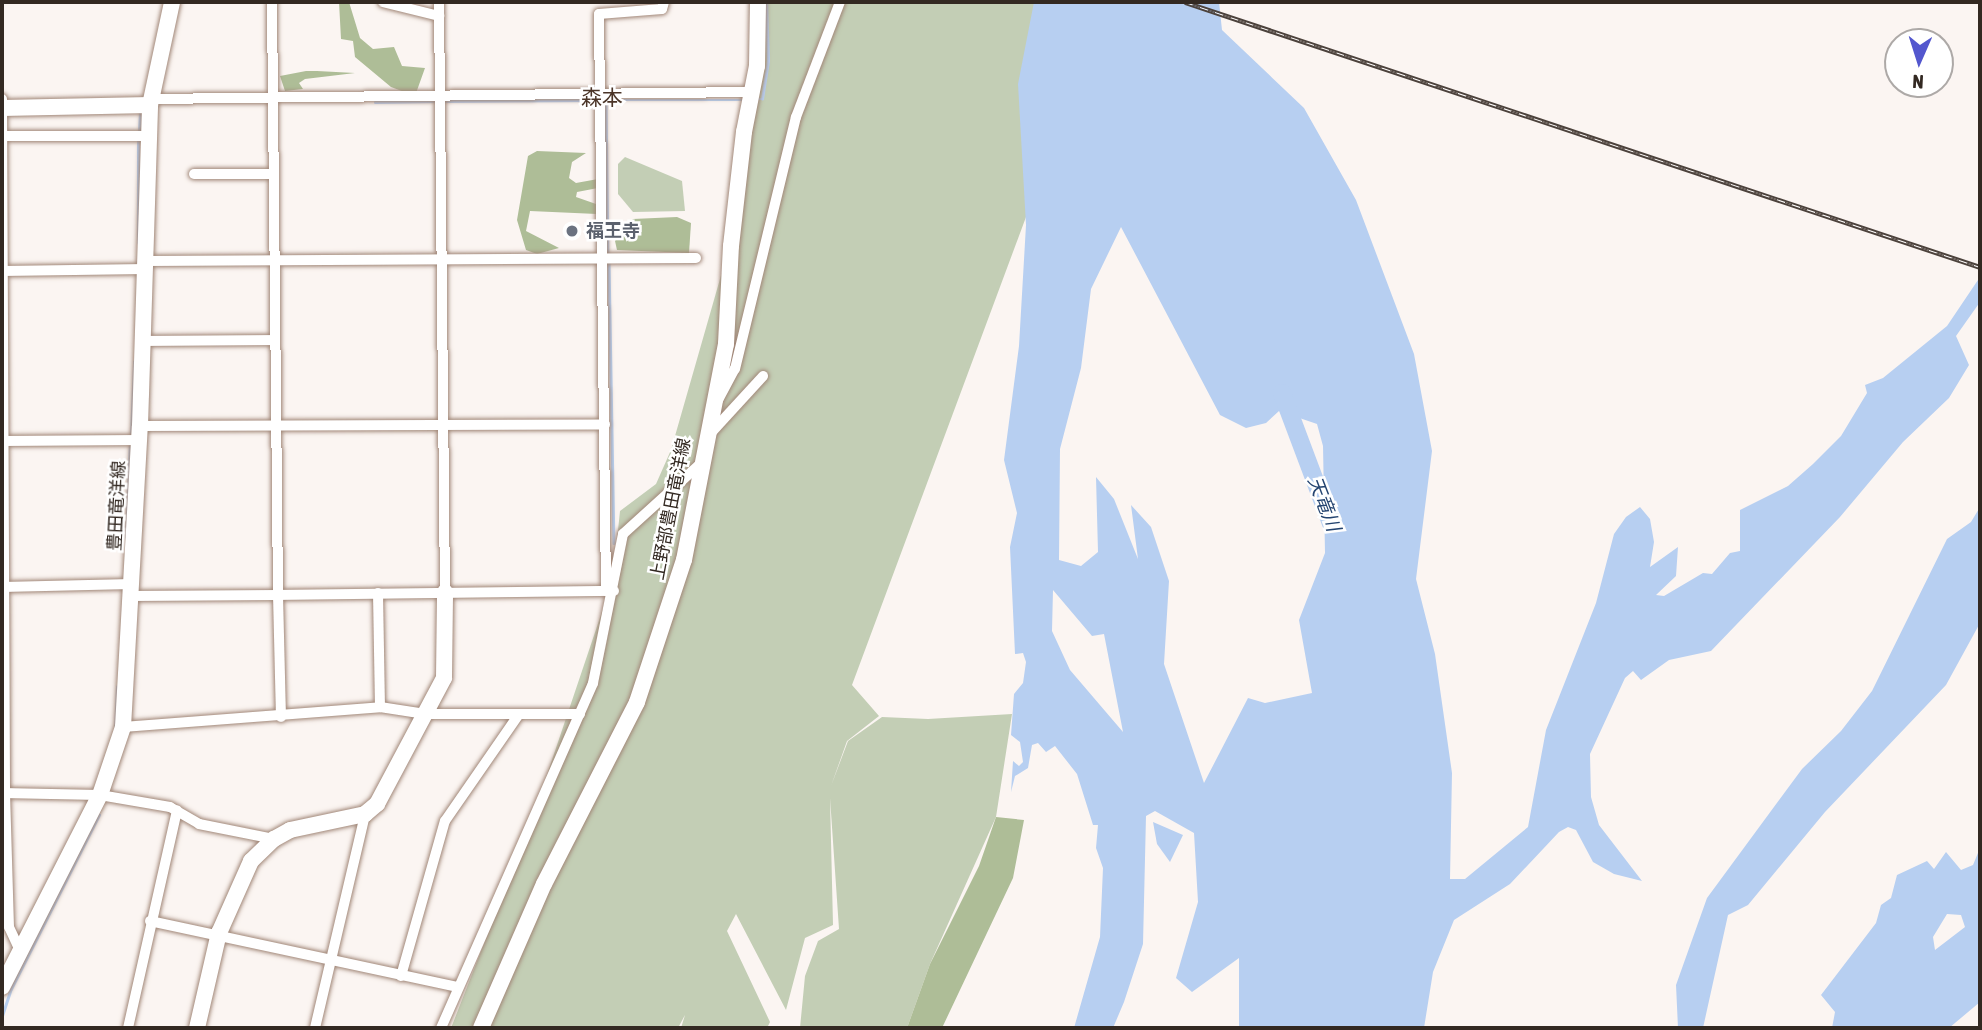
<!DOCTYPE html>
<meta charset="utf-8">
<style>
body{margin:0}
#map{position:relative;width:1982px;height:1030px;overflow:hidden;background:#fbf5f2;font-family:"Asap Condensed","Noto Sans JP",sans-serif}
div>[style]{position:absolute}
[style*='--x']{left:calc(var(--x)*1px);top:calc(var(--y)*1px);width:calc(var(--w)*1px);rotate:calc(var(--a)*1deg)}
.green>*{inset:0;background:#c3ceb5}
.forest>*{inset:0;background:#aebd97}
.water>*{inset:0;background:#b7cff1}
.stream>*{height:2.5px;margin:-1.25px;padding:0 1.25px;transform-origin:1.25px;border-radius:1.25px;background:#b7cff1}
.river>*{height:18px;margin:-9px;padding:0 9px;transform-origin:9px;border-radius:9px;background:#b7cff1}
.roads{filter:drop-shadow(0 0 2px #a18778) drop-shadow(0 0 2px #a18778)}
.street>*{height:10px;margin:-5px;padding:0 5px;transform-origin:5px;border-radius:5px;background:#fff}
.secondary>*{height:16px;margin:-8px;padding:0 8px;transform-origin:8px;border-radius:8px;background:#fff}
.rail>*{height:5px;margin-top:-2.5px;transform-origin:0;background:repeating-linear-gradient(90deg,#fff 0 8px,#4c423c 0 16px);box-sizing:border-box;border-block:2px solid #4c423c}
.dots>*{width:19px;height:19px;translate:-50% -50%;box-sizing:border-box;border:4px solid #fff;border-radius:50%}
span{translate:-50% -50%;white-space:nowrap;text-align:center;line-height:1.15;-webkit-text-stroke:5px #fff;paint-order:stroke}
.worship-label{font-size:18px;color:#5b616d;font-weight:700}
.left{translate:0 -50%;text-align:left}
.street-label{font-size:18px;color:#332922}
.water-label{font-size:19px;color:#244470;font-style:italic}
.quarter-label{font-size:21px;color:#4b3528}
.frame{position:absolute;inset:0;border:4px solid #332922;pointer-events:none}
.north{position:absolute;left:1884px;top:28px;width:70px;height:70px;box-sizing:border-box;background:#fff;border:2px solid #ada9a7;border-radius:50%;rotate:183deg;font-size:19px;font-weight:700;line-height:28px;text-align:center;color:#332922}
.north::after{content:'';display:block;margin:auto;width:24px;height:32px;background:#5357ce;clip-path:polygon(50% 0,100% 100%,50% 72%,0 100%)}
</style>
<div id="map">
<div class="green">
<i style="clip-path:polygon(757px 2px,1039px 2px,1026px 217px,852px 685px,879px 716px,847px 741px,831px 786px,848px 741px,882px 717px,928px 719px,1012px 714px,996px 817px,930px 964px,907px 1028px,800px 1028px,805px 976px,818px 941px,839px 929px,830px 798px,833px 925px,805px 938px,786px 1010px,736px 914px,727px 931px,770px 1022px,767px 1028px,681px 1028px,685px 1015px,678px 1028px,451px 1028px,528px 831px,613px 579px,620px 511px,656px 484px,671px 450px,732px 237px)"></i>
<i style="clip-path:polygon(625px 157px,682px 181px,685px 211px,633px 212px,618px 194px,618px 164px)"></i>
</div>
<div class="forest">
<i style="clip-path:polygon(339px 2px,349px 2px,360px 38px,373px 49px,394px 47px,402px 66px,425px 68px,415px 96px,391px 87px,355px 57px,353px 41px,341px 39px)"></i>
<i style="clip-path:polygon(306px 71px,317px 71px,355px 73px,305px 79px,299px 83px,303px 89px,285px 91px,280px 76px)"></i>
<i style="clip-path:polygon(537px 151px,586px 153px,572px 162px,569px 178px,576px 183px,598px 179px,598px 188px,577px 192px,576px 197px,596px 204px,597px 214px,530px 211px,526px 231px,559px 248px,537px 254px,526px 250px,517px 220px,528px 156px)"></i>
<i style="clip-path:polygon(677px 217px,691px 223px,689px 253px,617px 250px,615px 241px,633px 219px)"></i>
<i style="clip-path:polygon(996px 817px,1024px 820px,1013px 878px,942px 1028px,907px 1028px,930px 964px,979px 866px)"></i>
</div>
<div class="water">
<i style="clip-path:polygon(evenodd,1034px 2px,1219px 2px,1222px 30px,1304px 108px,1356px 200px,1414px 354px,1432px 451px,1416px 579px,1435px 654px,1452px 773px,1450px 879px,1465px 879px,1528px 827px,1546px 730px,1596px 603px,1614px 534px,1626px 517px,1640px 507px,1650px 519px,1654px 542px,1650px 567px,1678px 547px,1676px 576px,1656px 595px,1664px 596px,1703px 573px,1712px 574px,1730px 553px,1740px 551px,1740px 510px,1788px 486px,1813px 464px,1841px 436px,1867px 393px,1865px 385px,1883px 378px,1947px 326px,1980px 277px,1980px 302px,1956px 336px,1969px 365px,1949px 398px,1903px 442px,1840px 517px,1711px 651px,1669px 660px,1641px 680px,1633px 671px,1625px 678px,1590px 754px,1591px 797px,1599px 825px,1642px 881px,1614px 874px,1593px 862px,1576px 830px,1568px 827px,1559px 832px,1510px 884px,1454px 920px,1433px 972px,1424px 1028px,1239px 1028px,1239px 958px,1192px 992px,1176px 978px,1198px 902px,1194px 833px,1155px 811px,1146px 816px,1143px 944px,1124px 1002px,1113px 1028px,1074px 1028px,1100px 937px,1103px 868px,1096px 848px,1098px 825px,1093px 825px,1077px 774px,1055px 746px,1046px 752px,1038px 743px,1032px 745px,1028px 768px,1015px 776px,1011px 792px,1013px 761px,1019px 766px,1023px 762px,1020px 742px,1011px 735px,1014px 694px,1023px 683px,1026px 662px,1023px 653px,1015px 654px,1010px 547px,1017px 513px,1004px 460px,1019px 346px,1026px 225px,1018px 84px,1034px 2px,1121px 227px,1220px 415px,1246px 428px,1266px 423px,1279px 411px,1317px 424px,1323px 446px,1325px 553px,1299px 620px,1312px 693px,1265px 703px,1248px 698px,1204px 783px,1164px 664px,1169px 581px,1151px 527px,1131px 505px,1138px 559px,1114px 499px,1096px 477px,1098px 552px,1081px 566px,1059px 560px,1060px 449px,1081px 368px,1091px 289px,1121px 227px,1034px 2px,1053px 590px,1092px 636px,1104px 634px,1123px 732px,1070px 670px,1052px 631px,1053px 590px)"></i>
<i style="clip-path:polygon(1980px 507px,1980px 623px,1946px 685px,1825px 812px,1748px 905px,1728px 915px,1703px 1028px,1678px 1028px,1676px 985px,1707px 898px,1802px 769px,1841px 731px,1872px 691px,1947px 539px,1971px 522px)"></i>
<i style="clip-path:polygon(1153px 822px,1183px 835px,1170px 862px,1157px 844px)"></i>
<i style="clip-path:polygon(evenodd,1980px 848px,1980px 1002px,1949px 1028px,1832px 1028px,1835px 1012px,1821px 995px,1876px 923px,1881px 905px,1891px 898px,1897px 875px,1927px 861px,1934px 869px,1946px 852px,1961px 870px,1973px 865px,1980px 848px,1947px 914px,1961px 915px,1965px 927px,1935px 950px,1933px 937px,1947px 914px)"></i>
</div>
<div class="stream">
<i style="--x:756;--y:99;--w:6;--a:0"></i>
<i style="--x:762;--y:99;--w:38;--a:-81"></i>
<i style="--x:768;--y:61;--w:59;--a:-91.9"></i>
<i style="--x:602;--y:100;--w:141;--a:0"></i>
<i style="--x:606;--y:100;--w:155;--a:89.3"></i>
<i style="--x:445;--y:101;--w:151;--a:-0.4"></i>
<i style="--x:375;--y:102;--w:63;--a:-0.9"></i>
<i style="--x:139;--y:131;--w:21;--a:-87"></i>
<i style="--x:138;--y:243;--w:105;--a:-90"></i>
<i style="--x:609;--y:261;--w:282;--a:89"></i>
<i style="--x:131;--y:435;--w:73;--a:-87.6"></i>
<i style="--x:126;--y:537;--w:95;--a:-87.6"></i>
<i style="--x:115;--y:729;--w:42;--a:-87.3"></i>
<i style="--x:2;--y:1016;--w:28;--a:-72"></i>
<i style="--x:11;--y:989;--w:195;--a:-63.2"></i>
</div>
<div class="river">
<i style="--x:1282;--y:393;--w:147;--a:69.4"></i>
</div>
<div class="roads">
<div class="street">
<i style="--x:272;--y:2;--w:593;--a:89.42"></i>
<i style="--x:278;--y:595;--w:336;--a:-0.7"></i>
<i style="--x:383;--y:2;--w:58;--a:14"></i>
<i style="--x:439;--y:2;--w:590;--a:89.42"></i>
<i style="--x:2;--y:99;--w:694;--a:89.75"></i>
<i style="--x:5;--y:793;--w:134;--a:88.3"></i>
<i style="--x:9;--y:927;--w:23;--a:65"></i>
<i style="--x:151;--y:99;--w:601;--a:-0.67"></i>
<i style="--x:2;--y:136;--w:146;--a:0"></i>
<i style="--x:194;--y:174;--w:79;--a:0"></i>
<i style="--x:146;--y:261;--w:550;--a:-0.31"></i>
<i style="--x:2;--y:271;--w:144;--a:-0.8"></i>
<i style="--x:143;--y:341;--w:132;--a:-0.4"></i>
<i style="--x:716;--y:404;--w:40;--a:-62"></i>
<i style="--x:735;--y:369;--w:259;--a:-76.4"></i>
<i style="--x:796;--y:117;--w:123;--a:-69.1"></i>
<i style="--x:140;--y:426;--w:465;--a:-0.2"></i>
<i style="--x:709;--y:435;--w:80;--a:-47.5"></i>
<i style="--x:2;--y:441;--w:138;--a:-0.4"></i>
<i style="--x:2;--y:587;--w:130;--a:-1.3"></i>
<i style="--x:606;--y:591;--w:577;--a:-90.7"></i>
<i style="--x:599;--y:14;--w:63;--a:-4.5"></i>
<i style="--x:662;--y:9;--w:7;--a:-74"></i>
<i style="--x:378;--y:593;--w:114;--a:89"></i>
<i style="--x:131;--y:596;--w:147;--a:-0.4"></i>
<i style="--x:278;--y:595;--w:122;--a:88.6"></i>
<i style="--x:123;--y:727;--w:258;--a:-4.4"></i>
<i style="--x:380;--y:707;--w:46;--a:8.8"></i>
<i style="--x:425;--y:714;--w:155;--a:0"></i>
<i style="--x:2;--y:793;--w:98;--a:1.2"></i>
<i style="--x:100;--y:795;--w:71;--a:9.7"></i>
<i style="--x:170;--y:807;--w:34;--a:30"></i>
<i style="--x:199;--y:824;--w:76;--a:11.3"></i>
<i style="--x:150;--y:921;--w:314;--a:12.1"></i>
<i style="--x:401;--y:976;--w:161;--a:-74.2"></i>
<i style="--x:445;--y:821;--w:130;--a:-55.3"></i>
<i style="--x:128;--y:1028;--w:223;--a:-77.3"></i>
<i style="--x:315;--y:1028;--w:220;--a:-76.8"></i>
<i style="--x:441;--y:1028;--w:377;--a:-66.2"></i>
<i style="--x:593;--y:683;--w:152;--a:-78.6"></i>
<i style="--x:623;--y:534;--w:103;--a:-42.2"></i>
</div>
<div class="secondary">
<i style="--x:2;--y:108;--w:148;--a:-1.2"></i>
<i style="--x:2;--y:987;--w:216;--a:-63"></i>
<i style="--x:100;--y:795;--w:72;--a:-71.3"></i>
<i style="--x:123;--y:727;--w:301;--a:-86.8"></i>
<i style="--x:140;--y:426;--w:321;--a:-88.2"></i>
<i style="--x:150;--y:105;--w:105;--a:-77.9"></i>
<i style="--x:197;--y:1028;--w:98;--a:-77"></i>
<i style="--x:219;--y:933;--w:79;--a:-66"></i>
<i style="--x:251;--y:861;--w:32;--a:-44"></i>
<i style="--x:274;--y:839;--w:18;--a:-29"></i>
<i style="--x:290;--y:830;--w:77;--a:-12"></i>
<i style="--x:365;--y:814;--w:16;--a:-40"></i>
<i style="--x:377;--y:804;--w:143;--a:-62"></i>
<i style="--x:444;--y:678;--w:86;--a:-89.3"></i>
<i style="--x:481;--y:1028;--w:157;--a:-66.4"></i>
<i style="--x:544;--y:884;--w:204;--a:-62.9"></i>
<i style="--x:637;--y:702;--w:150;--a:-71.7"></i>
<i style="--x:684;--y:560;--w:220;--a:-79"></i>
<i style="--x:726;--y:344;--w:98;--a:-87.1"></i>
<i style="--x:731;--y:246;--w:115;--a:-83.5"></i>
<i style="--x:744;--y:132;--w:67;--a:-78.9"></i>
<i style="--x:757;--y:66;--w:64;--a:-89.1"></i>
</div>
</div>
<div class="rail">
<i style="--x:1185;--y:2;--w:838;--a:18.43"></i>
</div>
<div class="dots">
<i style="left:572px;top:231px;background:#6b7280"></i>
</div>
<div class="worship-label">
<span class="left" style="left:586px;top:231px">福王寺</span>
</div>
<div class="street-label">
<span style="left:117px;top:506px;rotate:-87deg">豊田竜洋線</span>
<span style="left:671px;top:509px;rotate:-79deg">上野部豊田竜洋線</span>
</div>
<div class="water-label">
<span style="left:1324px;top:504px;rotate:69deg">天竜川</span>
</div>
<div class="quarter-label">
<span style="left:602px;top:97px">森本</span>
</div>
<div class="frame"></div>
<div class="north">N</div>
</div>
